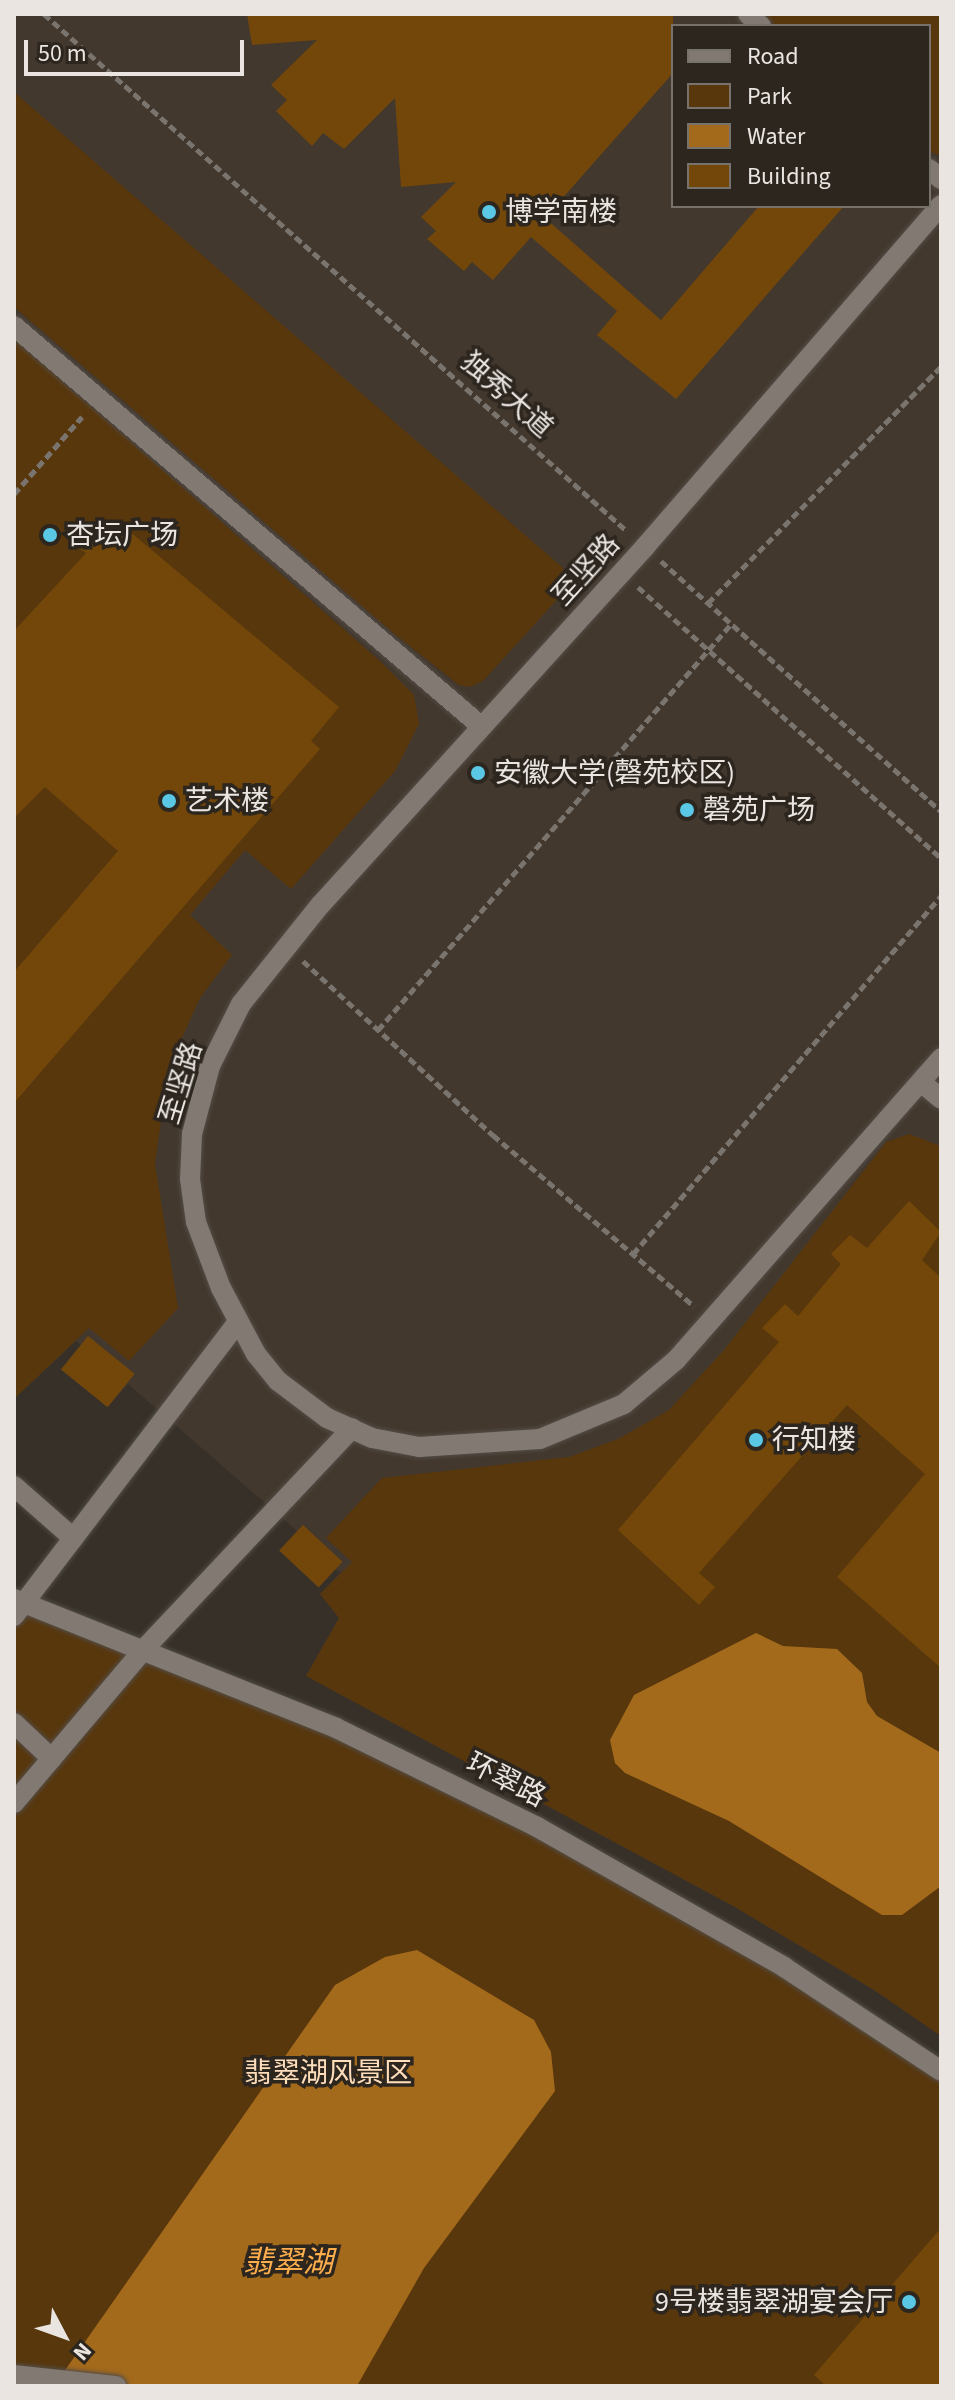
<!DOCTYPE html>
<meta charset="utf-8">
<style>
body{margin:0}
#map{position:relative;width:955px;height:2400px;overflow:hidden;background:#363029;font-family:"Source Sans 3","Noto Sans SC",sans-serif}
div>[style]{position:absolute}
[style*='--x']{left:calc(var(--x)*1px);top:calc(var(--y)*1px);width:calc(var(--w)*1px);rotate:calc(var(--a)*1deg)}
.built>*{inset:0;background:#43382d}
.green>*{inset:0;background:#58370d}
.water>*{inset:0;background:#a46a1c}
.building>*{inset:0;background:#73470a;transform-origin:0 0}
.path>*{height:5px;margin-top:-2.5px;transform-origin:0;background:repeating-linear-gradient(90deg,#7a746e 0 8px,transparent 0 12px)}
.roads{filter:drop-shadow(0 0 2px #534d47) drop-shadow(0 0 2px #534d47)}
.minor>*{height:20px;margin:-10px;padding:0 10px;transform-origin:10px;border-radius:10px;background:#827a72}
.dots>*{width:22px;height:22px;translate:-50% -50%;box-sizing:border-box;border:4px solid #2c261f;border-radius:50%}
span{translate:-50% -50%;white-space:nowrap;text-align:center;line-height:1.15;-webkit-text-stroke:7px #2c261f;paint-order:stroke}
.poi-label{font-size:28px;color:#eae5e1}
.left{translate:0 -50%;text-align:left}
.right{translate:-100% -50%;text-align:right}
.street-label{font-size:28px;color:#eae5e1}
.park-label{font-size:28px;color:#feddbb}
.water-label{font-size:30px;color:#feae4d;font-style:italic}
.frame{position:absolute;inset:0;border:16px solid #eae5e1;pointer-events:none}
.legend{position:absolute;left:671px;top:24px;width:260px;height:184px;box-sizing:border-box;background:#2c261f;border:2px solid #78726d;margin:0;padding:10px 14px;list-style:none;font-size:24px;color:#eae5e1}
.legend li{display:flex;align-items:center;gap:16px;height:40px}
.legend b{width:40px;border:2px solid #78726d}
.north{position:absolute;left:24px;top:2296px;width:80px;height:80px;-webkit-text-stroke:6px #2c261f;paint-order:stroke;rotate:131deg;font-size:22px;font-weight:700;line-height:32px;text-align:center;color:#eae5e1}
.north::after{content:'';display:block;margin:auto;width:28px;height:36px;background:#eae5e1;clip-path:polygon(50% 0,100% 100%,50% 72%,0 100%)}
.scale{position:absolute;left:24px;top:40px;width:220px;height:36px;box-sizing:border-box;border:4px solid #eae5e1;border-top:0;padding-left:10px;font-size:24px;line-height:28px;white-space:nowrap;color:#eae5e1;-webkit-text-stroke:6px #2c261f;paint-order:stroke}
</style>
<div id="map">
<div class="built">
<i style="clip-path:polygon(evenodd,14px 14px,941px 14px,941px 2036px,874px 1990px,733px 1906px,306px 1676px,339px 1618px,320px 1594px,341px 1572px,279px 1551px,297px 1531px,128px 1384px,108px 1407px,61px 1369px,81px 1345px,76px 1341px,14px 1399px,14px 14px,673px 26px,929px 26px,929px 206px,673px 206px,673px 26px)"></i>
</div>
<div class="green">
<i style="clip-path:polygon(763px 14px,941px 14px,941px 156px,929px 151px,929px 26px,775px 26px)"></i>
<i style="clip-path:polygon(14px 92px,563px 568px,563px 593px,483px 681px,470px 687px,459px 685px,393px 633px,14px 307px)"></i>
<i style="clip-path:polygon(14px 339px,381px 662px,414px 695px,419px 724px,395px 771px,291px 889px,245px 850px,190px 915px,232px 955px,200px 998px,175px 1053px,162px 1113px,155px 1164px,178px 1308px,129px 1361px,89px 1328px,14px 1399px)"></i>
<i style="clip-path:polygon(909px 1134px,941px 1146px,941px 2036px,874px 1990px,733px 1906px,306px 1676px,339px 1618px,320px 1594px,352px 1562px,326px 1538px,382px 1478px,569px 1457px,618px 1439px,669px 1410px,724px 1350px,886px 1142px)"></i>
<i style="clip-path:polygon(14px 1599px,74px 1620px,537px 1827px,941px 2071px,941px 2386px,14px 2386px)"></i>
</div>
<div class="water">
<i style="clip-path:polygon(756px 1633px,783px 1646px,837px 1649px,862px 1673px,867px 1702px,877px 1716px,941px 1753px,941px 1886px,902px 1915px,882px 1915px,729px 1821px,625px 1773px,615px 1763px,610px 1740px,634px 1695px)"></i>
<i style="clip-path:polygon(417px 1950px,534px 2020px,551px 2052px,555px 2091px,424px 2268px,357px 2386px,54px 2386px,335px 1985px,385px 1957px)"></i>
</div>
<div class="building">
<i style="clip-path:polygon(247px 14px,673px 14px,673px 73px,545px 218px,661px 320px,759px 206px,844px 206px,676px 399px,597px 335px,617px 311px,531px 237px,493px 280px,472px 262px,464px 271px,427px 239px,436px 231px,421px 217px,456px 182px,401px 187px,395px 98px,344px 149px,323px 133px,312px 146px,276px 111px,287px 100px,271px 85px,317px 40px,252px 45px)"></i>
<i style="clip-path:polygon(116px 520px,339px 707px,311px 741px,320px 749px,14px 1103px,14px 972px,118px 851px,45px 787px,14px 818px,14px 631px,86px 553px,80px 549px,96px 531px,101px 536px)"></i>
<i style="clip-path:polygon(909px 1201px,941px 1232px,922px 1260px,941px 1278px,941px 1668px,837px 1577px,925px 1474px,847px 1405px,699px 1573px,715px 1587px,699px 1605px,618px 1530px,779px 1342px,762px 1328px,785px 1304px,798px 1316px,841px 1264px,831px 1254px,850px 1235px,867px 1248px)"></i>
<i style="left:88px;top:1336px;width:60px;height:43px;rotate:39deg"></i>
<i style="left:303px;top:1525px;width:54px;height:35px;rotate:43deg"></i>
<i style="clip-path:polygon(941px 2228px,941px 2386px,826px 2386px,814px 2375px)"></i>
</div>
<div class="path">
<i style="--x:44;--y:14;--w:779;--a:41.57"></i>
<i style="--x:14;--y:494;--w:103;--a:-48.6"></i>
<i style="--x:661;--y:561;--w:375;--a:41.8"></i>
<i style="--x:638;--y:587;--w:407;--a:41.8"></i>
<i style="--x:708;--y:603;--w:332;--a:-45.4"></i>
<i style="--x:303;--y:961;--w:258;--a:42.5"></i>
<i style="--x:493;--y:1135;--w:264;--a:40.4"></i>
<i style="--x:378;--y:1030;--w:538;--a:-48.99"></i>
<i style="--x:633;--y:1254;--w:472;--a:-49.3"></i>
</div>
<div class="roads">
<div class="minor">
<i style="--x:748;--y:14;--w:18;--a:43"></i>
<i style="--x:929;--y:169;--w:16;--a:40"></i>
<i style="--x:941;--y:205;--w:452;--a:130.9"></i>
<i style="--x:645;--y:547;--w:482;--a:132.2"></i>
<i style="--x:321;--y:904;--w:128;--a:128.7"></i>
<i style="--x:241;--y:1004;--w:69;--a:116.6"></i>
<i style="--x:210;--y:1066;--w:70;--a:104.8"></i>
<i style="--x:192;--y:1134;--w:45;--a:92.5"></i>
<i style="--x:190;--y:1179;--w:43;--a:82.1"></i>
<i style="--x:196;--y:1222;--w:71;--a:69.3"></i>
<i style="--x:221;--y:1288;--w:75;--a:62.1"></i>
<i style="--x:256;--y:1354;--w:35;--a:51"></i>
<i style="--x:278;--y:1381;--w:61;--a:37.1"></i>
<i style="--x:327;--y:1418;--w:49;--a:24"></i>
<i style="--x:372;--y:1438;--w:48;--a:10.8"></i>
<i style="--x:419;--y:1447;--w:121;--a:-3.8"></i>
<i style="--x:540;--y:1439;--w:91;--a:-22.6"></i>
<i style="--x:624;--y:1404;--w:68;--a:-40.2"></i>
<i style="--x:676;--y:1360;--w:402;--a:-48.7"></i>
<i style="--x:14;--y:326;--w:616;--a:40.59"></i>
<i style="--x:921;--y:1082;--w:26;--a:40"></i>
<i style="--x:14;--y:1486;--w:79;--a:41.4"></i>
<i style="--x:14;--y:1599;--w:347;--a:21.8"></i>
<i style="--x:336;--y:1728;--w:224;--a:26.2"></i>
<i style="--x:537;--y:1827;--w:284;--a:29.5"></i>
<i style="--x:784;--y:1967;--w:188;--a:33.5"></i>
<i style="--x:14;--y:1616;--w:370;--a:-52.7"></i>
<i style="--x:14;--y:1723;--w:52;--a:43.5"></i>
<i style="--x:14;--y:1803;--w:203;--a:-49.8"></i>
<i style="--x:145;--y:1648;--w:302;--a:-46.7"></i>
<i style="--x:14;--y:2375;--w:103;--a:6.2"></i>
</div>
</div>
<div class="dots">
<i style="left:489px;top:212px;background:#5ac8e5"></i>
<i style="left:50px;top:535px;background:#5ac8e5"></i>
<i style="left:478px;top:773px;background:#5ac8e5"></i>
<i style="left:169px;top:801px;background:#5ac8e5"></i>
<i style="left:687px;top:810px;background:#5ac8e5"></i>
<i style="left:756px;top:1440px;background:#5ac8e5"></i>
<i style="left:909px;top:2302px;background:#5ac8e5"></i>
</div>
<div class="poi-label">
<span class="left" style="left:505px;top:212px">博学南楼</span>
<span class="left" style="left:66px;top:535px">杏坛广场</span>
<span class="left" style="left:494px;top:773px">安徽大学(磬苑校区)</span>
<span class="left" style="left:185px;top:801px">艺术楼</span>
<span class="left" style="left:703px;top:810px">磬苑广场</span>
<span class="left" style="left:772px;top:1440px">行知楼</span>
<span class="right" style="left:893px;top:2302px">9号楼翡翠湖宴会厅</span>
</div>
<div class="street-label">
<span style="left:507px;top:395px;rotate:42deg">独秀大道</span>
<span style="left:586px;top:570px;rotate:-48deg">至坚路</span>
<span style="left:181px;top:1083px;rotate:-73deg">至坚路</span>
<span style="left:506px;top:1780px;rotate:27deg">环翠路</span>
</div>
<div class="park-label">
<span style="left:328px;top:2073px">翡翠湖风景区</span>
</div>
<div class="water-label">
<span style="left:288px;top:2263px">翡翠湖</span>
</div>
<div class="frame"></div>
<ul class="legend">
<li><b style="height:10px;background:#827a72"></b>Road</li>
<li><b style="height:22px;background:#58370d"></b>Park</li>
<li><b style="height:22px;background:#a46a1c"></b>Water</li>
<li><b style="height:22px;background:#73470a"></b>Building</li>
</ul>
<div class="north">N</div>
<div class="scale">50 m</div>
</div>
